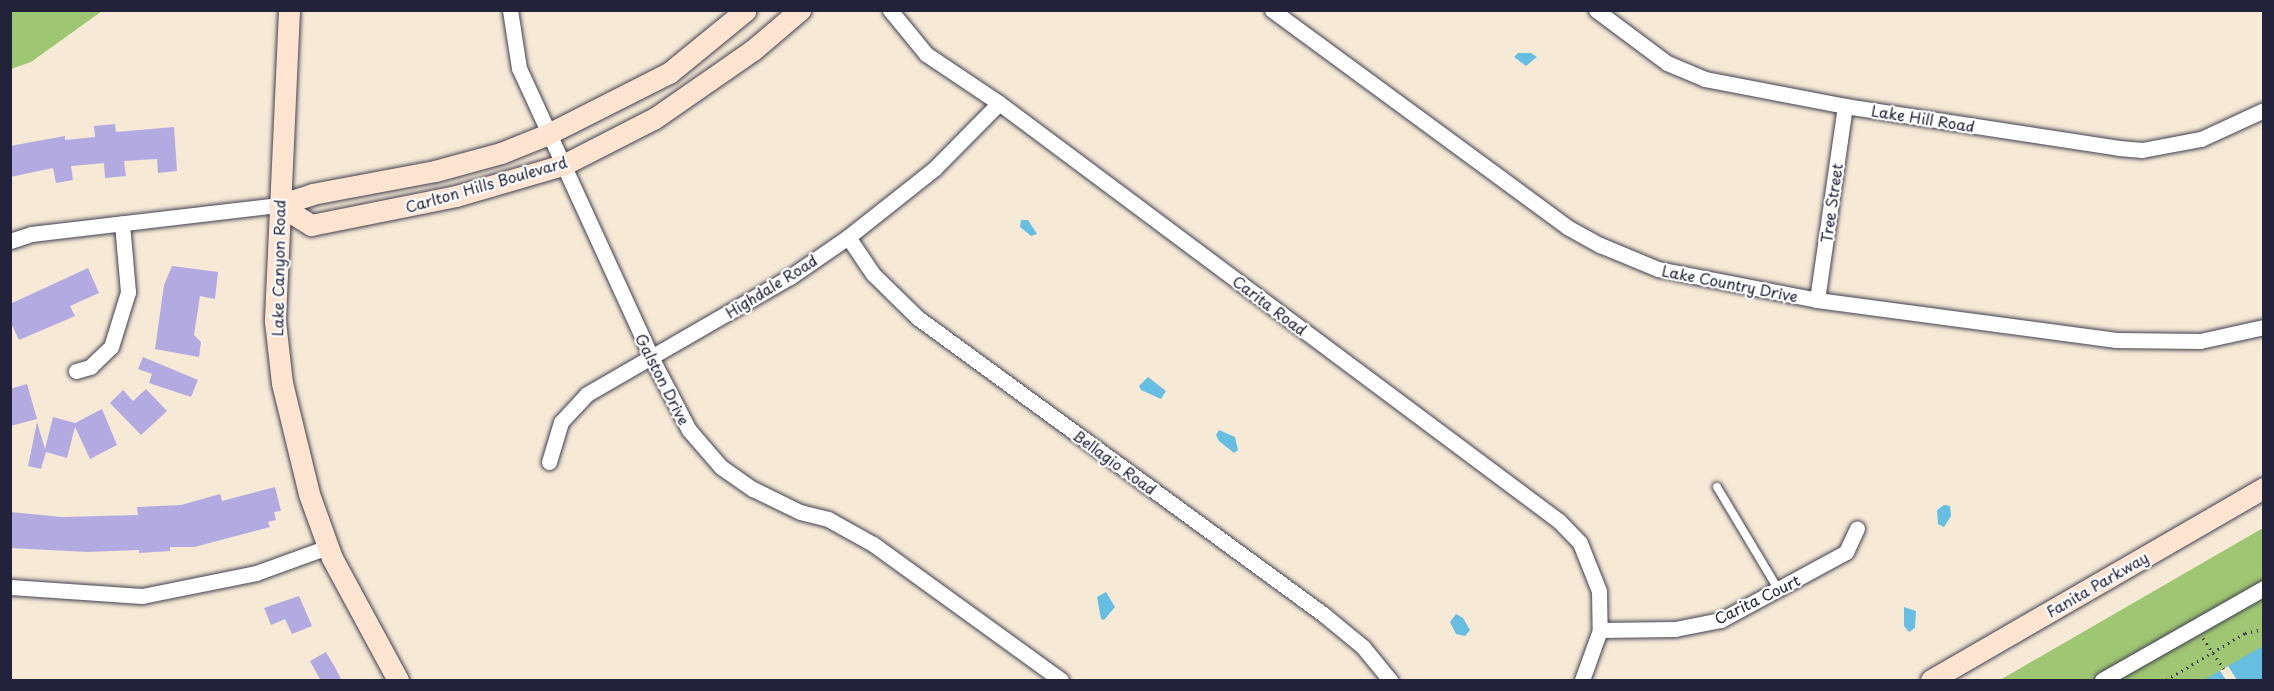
<!DOCTYPE html>
<style>
body{margin:0}
#map{position:relative;width:2274px;height:691px;overflow:hidden;background:#f6ead6;font-family:"Playpen Sans",sans-serif}
div>[style]{position:absolute}
[style*='--x']{left:calc(var(--x)*1px);top:calc(var(--y)*1px);width:calc(var(--w)*1px);rotate:calc(var(--a)*1deg)}
.green>*{inset:0;background:#9fc672}
.water>*{inset:0;background:#66bee3}
.pier>*{inset:0;background:#f6ead6}
.building>*{inset:0;background:#b2aae1}
.path>*{height:3px;margin-top:-1.5px;transform-origin:0;background:repeating-linear-gradient(90deg,#424052 0 1.5px,transparent 0 6px)}
.roads{filter:drop-shadow(0 0 2px #424052) drop-shadow(0 0 2px #424052)}
.lane>*{height:8px;margin:-4px;padding:0 4px;transform-origin:4px;border-radius:4px;background:#fff}
.street>*{height:15px;margin:-7.5px;padding:0 7.5px;transform-origin:7.5px;border-radius:7.5px;background:#fff}
.secondary>*{height:21px;margin:-10.5px;padding:0 10.5px;transform-origin:10.5px;border-radius:10.5px;background:#fde4d1}
span{translate:-50% -50%;white-space:nowrap;text-align:center;line-height:1.15;-webkit-text-stroke:4.5px #fff;paint-order:stroke}
.street-label{font-size:15px;color:#22223b}
.frame{position:absolute;inset:0;border:12px solid #22223b;pointer-events:none}
</style>
<div id="map">
<div class="green">
<i style="clip-path:polygon(11px 10px,102px 10px,102px 11px,31px 62px,11px 69px)"></i>
<i style="clip-path:polygon(2263px 528px,2263px 680px,2000px 680px)"></i>
</div>
<div class="water">
<i style="clip-path:polygon(1518px 53px,1531px 53px,1537px 57px,1526px 66px,1514px 57px)"></i>
<i style="clip-path:polygon(1021px 220px,1028px 220px,1037px 234px,1031px 236px,1020px 227px)"></i>
<i style="clip-path:polygon(1148px 377px,1166px 391px,1161px 399px,1141px 390px,1139px 386px)"></i>
<i style="clip-path:polygon(1219px 430px,1235px 437px,1238px 450px,1234px 453px,1219px 441px,1216px 435px)"></i>
<i style="clip-path:polygon(1944px 505px,1950px 506px,1951px 516px,1944px 527px,1938px 524px,1937px 510px)"></i>
<i style="clip-path:polygon(1106px 592px,1115px 607px,1104px 620px,1101px 619px,1097px 597px)"></i>
<i style="clip-path:polygon(1904px 607px,1916px 611px,1915px 628px,1909px 632px,1904px 626px)"></i>
<i style="clip-path:polygon(1456px 614px,1463px 618px,1470px 630px,1465px 636px,1456px 634px,1450px 622px)"></i>
<i style="clip-path:polygon(2263px 646px,2263px 680px,2204px 680px,2228px 666px)"></i>
</div>
<div class="pier">
<i style="clip-path:polygon(2228px 666px,2237px 680px,2226px 680px,2220px 671px)"></i>
</div>
<div class="building">
<i style="clip-path:polygon(115px 124px,116px 132px,174px 127px,177px 171px,158px 173px,157px 159px,124px 161px,126px 176px,105px 178px,104px 163px,71px 166px,73px 180px,56px 183px,53px 168px,10px 177px,10px 146px,65px 136px,65px 140px,95px 137px,94px 126px)"></i>
<i style="clip-path:polygon(172px 266px,218px 272px,215px 299px,200px 296px,194px 335px,201px 342px,199px 357px,155px 349px,164px 285px)"></i>
<i style="clip-path:polygon(88px 268px,99px 293px,70px 306px,75px 316px,19px 340px,10px 321px,10px 304px)"></i>
<i style="clip-path:polygon(143px 357px,198px 380px,191px 397px,149px 383px,152px 374px,138px 369px)"></i>
<i style="clip-path:polygon(27px 384px,37px 419px,10px 426px,10px 389px)"></i>
<i style="clip-path:polygon(146px 389px,167px 411px,141px 435px,110px 403px,123px 390px,133px 401px)"></i>
<i style="clip-path:polygon(102px 409px,117px 445px,90px 459px,75px 427px,67px 458px,46px 452px,41px 469px,28px 466px,37px 422px,45px 449px,53px 417px,75px 423px)"></i>
<i style="clip-path:polygon(275px 487px,281px 511px,274px 512px,276px 520px,268px 522px,270px 527px,194px 547px,170px 547px,170px 551px,139px 553px,139px 550px,88px 552px,10px 548px,10px 512px,62px 517px,138px 515px,137px 507px,181px 505px,220px 494px,222px 501px)"></i>
<i style="clip-path:polygon(299px 596px,312px 626px,292px 634px,285px 619px,271px 625px,264px 608px)"></i>
<i style="clip-path:polygon(326px 652px,336px 669px,342px 681px,321px 681px,310px 661px)"></i>
</div>
<div class="path">
<i style="--x:2203;--y:638;--w:37;--a:56"></i>
<i style="--x:2166;--y:680;--w:92;--a:-30.7"></i>
<i style="--x:2245;--y:633;--w:19;--a:-12"></i>
</div>
<div class="roads">
<div class="lane">
<i style="--x:1717;--y:487;--w:119;--a:59.1"></i>
</div>
<div class="street">
<i style="--x:510;--y:10;--w:59;--a:81.2"></i>
<i style="--x:519;--y:68;--w:320;--a:65.4"></i>
<i style="--x:652;--y:359;--w:80;--a:62.5"></i>
<i style="--x:689;--y:430;--w:49;--a:49.1"></i>
<i style="--x:721;--y:467;--w:39;--a:35"></i>
<i style="--x:753;--y:489;--w:52;--a:26.1"></i>
<i style="--x:800;--y:512;--w:29;--a:14"></i>
<i style="--x:828;--y:519;--w:51;--a:29.1"></i>
<i style="--x:873;--y:544;--w:232;--a:35.9"></i>
<i style="--x:890;--y:10;--w:57;--a:50.7"></i>
<i style="--x:926;--y:54;--w:88;--a:33.9"></i>
<i style="--x:999;--y:103;--w:699;--a:36.74"></i>
<i style="--x:1559;--y:521;--w:30;--a:46"></i>
<i style="--x:1580;--y:543;--w:52;--a:68.4"></i>
<i style="--x:1599;--y:591;--w:39;--a:89"></i>
<i style="--x:1600;--y:630;--w:53;--a:109.8"></i>
<i style="--x:1272;--y:10;--w:366;--a:36.3"></i>
<i style="--x:1567;--y:227;--w:38;--a:29"></i>
<i style="--x:1600;--y:245;--w:63;--a:22.5"></i>
<i style="--x:1658;--y:269;--w:162;--a:11"></i>
<i style="--x:1817;--y:300;--w:302;--a:7.6"></i>
<i style="--x:2116;--y:340;--w:84;--a:0.7"></i>
<i style="--x:2200;--y:341;--w:66;--a:-12.3"></i>
<i style="--x:1596;--y:10;--w:89;--a:36.7"></i>
<i style="--x:1667;--y:63;--w:41;--a:22.8"></i>
<i style="--x:1705;--y:79;--w:143;--a:10.9"></i>
<i style="--x:1845;--y:106;--w:277;--a:8.7"></i>
<i style="--x:2119;--y:148;--w:23;--a:5"></i>
<i style="--x:2142;--y:150;--w:60;--a:-10.6"></i>
<i style="--x:2201;--y:139;--w:69;--a:-24.7"></i>
<i style="--x:848;--y:237;--w:45;--a:56"></i>
<i style="--x:873;--y:274;--w:63;--a:44.4"></i>
<i style="--x:918;--y:318;--w:502;--a:36.16"></i>
<i style="--x:1323;--y:614;--w:52;--a:39.5"></i>
<i style="--x:1363;--y:647;--w:43;--a:50.7"></i>
<i style="--x:10;--y:241;--w:22;--a:-18"></i>
<i style="--x:31;--y:234;--w:250;--a:-6.7"></i>
<i style="--x:1817;--y:300;--w:196;--a:-81.8"></i>
<i style="--x:76;--y:371;--w:15;--a:-16"></i>
<i style="--x:90;--y:367;--w:29;--a:-44"></i>
<i style="--x:111;--y:347;--w:58;--a:-72.8"></i>
<i style="--x:128;--y:292;--w:69;--a:-95"></i>
<i style="--x:549;--y:462;--w:42;--a:-73.3"></i>
<i style="--x:561;--y:422;--w:38;--a:-47"></i>
<i style="--x:587;--y:394;--w:234;--a:-30"></i>
<i style="--x:790;--y:277;--w:70;--a:-34.6"></i>
<i style="--x:848;--y:237;--w:111;--a:-38.4"></i>
<i style="--x:935;--y:168;--w:91;--a:-45.4"></i>
<i style="--x:10;--y:587;--w:132;--a:3.9"></i>
<i style="--x:142;--y:596;--w:116;--a:-11.4"></i>
<i style="--x:256;--y:573;--w:77;--a:-19.9"></i>
<i style="--x:1600;--y:630;--w:75;--a:-0.8"></i>
<i style="--x:1675;--y:629;--w:47;--a:-11.1"></i>
<i style="--x:1721;--y:620;--w:142;--a:-28.5"></i>
<i style="--x:1846;--y:552;--w:26;--a:-65"></i>
<i style="--x:2102;--y:680;--w:186;--a:-29.6"></i>
</div>
<div class="secondary">
<i style="--x:289;--y:10;--w:311;--a:92.6"></i>
<i style="--x:275;--y:321;--w:62;--a:83.6"></i>
<i style="--x:282;--y:383;--w:114;--a:76.3"></i>
<i style="--x:309;--y:494;--w:68;--a:70.2"></i>
<i style="--x:332;--y:558;--w:139;--a:61.6"></i>
<i style="--x:279;--y:205;--w:38;--a:32"></i>
<i style="--x:311;--y:225;--w:148;--a:-11.3"></i>
<i style="--x:456;--y:196;--w:111;--a:-16.2"></i>
<i style="--x:563;--y:165;--w:103;--a:-27.1"></i>
<i style="--x:655;--y:118;--w:119;--a:-34.8"></i>
<i style="--x:753;--y:50;--w:62;--a:-40.4"></i>
<i style="--x:279;--y:205;--w:35;--a:-18"></i>
<i style="--x:312;--y:194;--w:125;--a:-10.6"></i>
<i style="--x:435;--y:171;--w:68;--a:-15.3"></i>
<i style="--x:501;--y:153;--w:51;--a:-22"></i>
<i style="--x:548;--y:134;--w:136;--a:-26.8"></i>
<i style="--x:669;--y:73;--w:99;--a:-39.3"></i>
<i style="--x:1931;--y:680;--w:384;--a:-30"></i>
</div>
</div>
<div class="street-label">
<span style="left:1923px;top:118px;rotate:9deg">Lake Hill Road</span>
<span style="left:486px;top:184px;rotate:-16deg">Carlton Hills Boulevard</span>
<span style="left:1831px;top:203px;rotate:-82deg">Tree Street</span>
<span style="left:278px;top:268px;rotate:-89deg">Lake Canyon Road</span>
<span style="left:1730px;top:283px;rotate:11deg">Lake Country Drive</span>
<span style="left:771px;top:286px;rotate:-32deg">Highdale Road</span>
<span style="left:1270px;top:305px;rotate:37deg">Carita Road</span>
<span style="left:663px;top:379px;rotate:63deg">Galston Drive</span>
<span style="left:1115px;top:462px;rotate:36deg">Bellagio Road</span>
<span style="left:2097px;top:584px;rotate:-30deg">Fanita Parkway</span>
<span style="left:1757px;top:599px;rotate:-26deg">Carita Court</span>
</div>
<div class="frame"></div>
</div>
